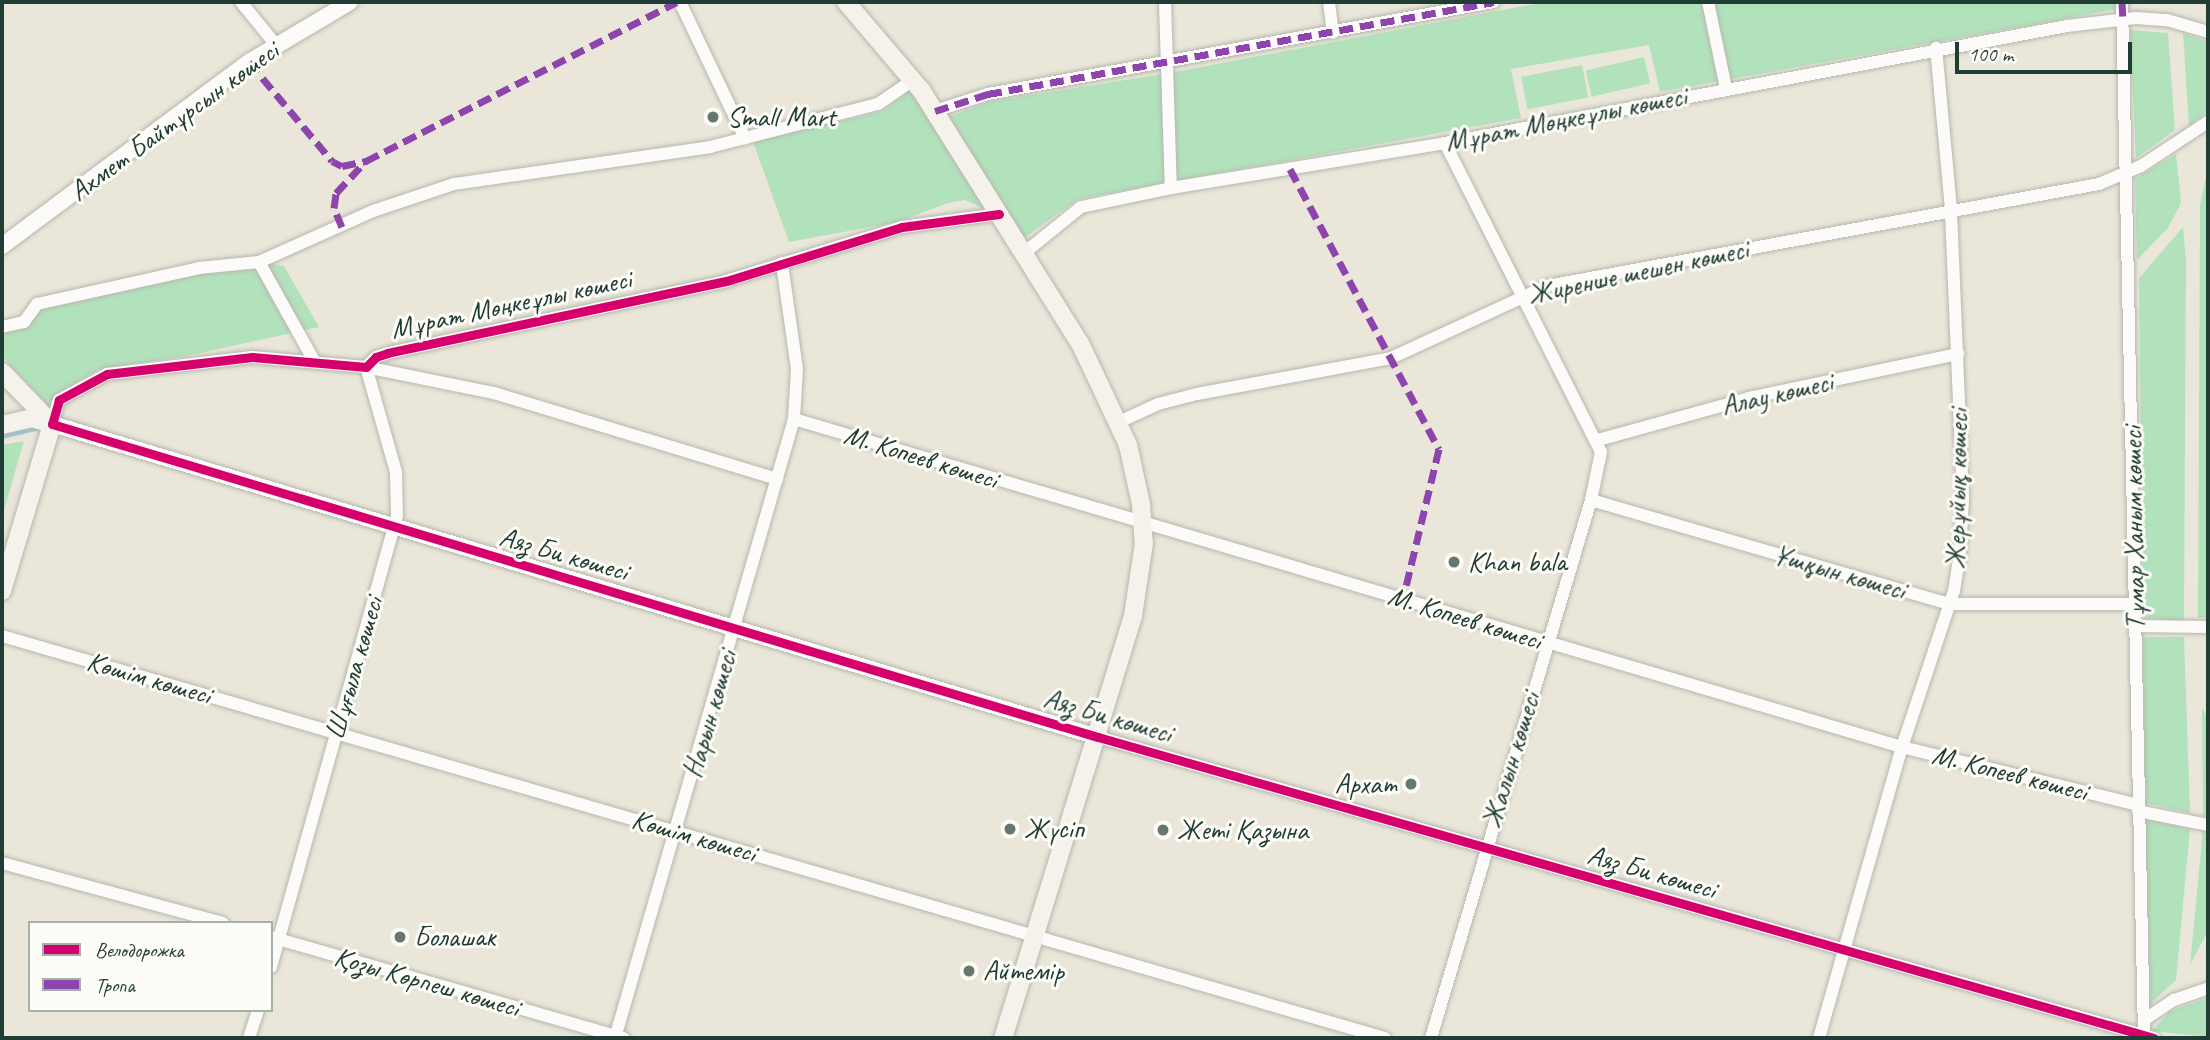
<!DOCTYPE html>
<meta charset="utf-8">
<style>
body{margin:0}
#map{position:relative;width:2210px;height:1040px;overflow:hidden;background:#eae7da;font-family:Caveat,sans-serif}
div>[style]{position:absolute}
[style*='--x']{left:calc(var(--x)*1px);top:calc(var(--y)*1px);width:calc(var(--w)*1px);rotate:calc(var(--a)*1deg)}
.green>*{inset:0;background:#b2e2bc;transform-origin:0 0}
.stream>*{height:3.5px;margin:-1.75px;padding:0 1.75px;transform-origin:1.75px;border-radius:1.75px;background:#9ac3e4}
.roads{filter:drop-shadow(0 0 2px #b6b7ad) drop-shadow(0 0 2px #b6b7ad)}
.minor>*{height:12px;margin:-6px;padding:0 6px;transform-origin:6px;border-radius:6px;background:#fcfbf9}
.tertiary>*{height:16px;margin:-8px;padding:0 8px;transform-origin:8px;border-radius:8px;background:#fcfbf9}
.secondary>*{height:18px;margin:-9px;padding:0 9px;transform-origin:9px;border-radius:9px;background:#f5f1eb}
.quiet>*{height:7px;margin-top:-3.5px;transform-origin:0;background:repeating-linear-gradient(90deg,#8e44ad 0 14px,transparent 0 21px)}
.cycleway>*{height:9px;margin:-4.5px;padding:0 4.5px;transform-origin:4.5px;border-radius:4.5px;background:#d6006c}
.dots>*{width:19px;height:19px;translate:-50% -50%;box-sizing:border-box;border:4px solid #fdfcf7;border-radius:50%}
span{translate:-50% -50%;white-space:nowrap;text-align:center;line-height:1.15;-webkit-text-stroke:6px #fdfcf7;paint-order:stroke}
.poi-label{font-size:28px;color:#1f3d34}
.left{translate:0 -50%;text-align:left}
.right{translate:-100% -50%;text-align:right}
.street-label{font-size:28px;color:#1f3d34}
.frame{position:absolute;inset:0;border:4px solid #1f3d34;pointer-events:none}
.legend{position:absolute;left:28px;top:921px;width:245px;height:91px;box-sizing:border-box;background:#fdfcf7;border:2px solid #a4b0a9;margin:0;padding:9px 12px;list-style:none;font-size:21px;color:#1f3d34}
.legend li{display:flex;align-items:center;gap:14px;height:35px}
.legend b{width:35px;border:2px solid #a4b0a9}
.scale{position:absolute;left:1955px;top:42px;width:177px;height:32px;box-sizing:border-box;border:4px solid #1f3d34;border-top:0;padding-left:9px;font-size:21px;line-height:24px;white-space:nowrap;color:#1f3d34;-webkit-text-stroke:5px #fdfcf7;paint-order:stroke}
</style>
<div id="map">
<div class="green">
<i style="clip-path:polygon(1545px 2px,2122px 2px,2123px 8px,1660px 92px,1649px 45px,1511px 69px,1521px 118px,1078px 199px,1024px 238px,949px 117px,988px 102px,1169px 73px)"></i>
<i style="clip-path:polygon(2130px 30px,2168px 33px,2175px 130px,2136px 158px)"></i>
<i style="clip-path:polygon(2183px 33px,2208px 42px,2208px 111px,2189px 126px)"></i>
<i style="left:1644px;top:57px;width:27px;height:60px;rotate:77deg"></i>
<i style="left:1582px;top:65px;width:33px;height:62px;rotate:79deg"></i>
<i style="clip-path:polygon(910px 89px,987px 210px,965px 200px,948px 203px,897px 222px,789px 242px,753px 142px,883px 111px)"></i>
<i style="clip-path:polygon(2176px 154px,2181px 203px,2168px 228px,2137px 260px,2135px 179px)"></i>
<i style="clip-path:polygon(2208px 166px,2208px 617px,2198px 618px,2200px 205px)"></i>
<i style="clip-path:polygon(2183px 227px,2186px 260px,2184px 621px,2143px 618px,2139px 278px)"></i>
<i style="clip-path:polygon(259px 262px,284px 266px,319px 327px,191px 355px,99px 369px,55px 395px,51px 409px,2px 356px,2px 327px,24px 322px,37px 304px)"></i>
<i style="clip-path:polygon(24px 441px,2px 517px,2px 445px)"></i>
<i style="clip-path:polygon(2143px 637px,2184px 637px,2190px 813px,2145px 803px)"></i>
<i style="clip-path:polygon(2202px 708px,2208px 718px,2208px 816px,2203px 815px)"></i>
<i style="clip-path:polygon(2145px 819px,2190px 829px,2176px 980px,2150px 1004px)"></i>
<i style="clip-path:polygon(2203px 830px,2208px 831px,2208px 931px,2190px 965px)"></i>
<i style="clip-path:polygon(2208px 998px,2208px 1037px,2152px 1031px,2170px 1011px)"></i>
</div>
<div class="stream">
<i style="--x:2;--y:437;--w:43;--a:-13.4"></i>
</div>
<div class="roads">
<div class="minor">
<i style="--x:241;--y:2;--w:55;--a:50.9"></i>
<i style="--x:680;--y:2;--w:151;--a:64.5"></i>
<i style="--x:1165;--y:2;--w:186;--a:88.2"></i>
<i style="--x:1329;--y:2;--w:31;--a:83"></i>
<i style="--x:1708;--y:2;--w:88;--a:78.2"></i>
<i style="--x:2122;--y:2;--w:1036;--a:88.78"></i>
<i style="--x:935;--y:111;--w:56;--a:-17.8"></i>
<i style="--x:988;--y:94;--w:514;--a:-10.3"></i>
<i style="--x:1024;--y:253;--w:73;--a:-38.9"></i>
<i style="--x:1081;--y:207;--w:92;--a:-11.9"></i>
<i style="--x:1171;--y:188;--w:278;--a:-9.3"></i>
<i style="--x:1445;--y:143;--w:633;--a:-10.65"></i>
<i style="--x:2067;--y:26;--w:69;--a:-6.6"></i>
<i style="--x:2136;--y:18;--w:31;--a:4"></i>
<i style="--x:2167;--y:20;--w:43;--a:16.3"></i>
<i style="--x:259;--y:262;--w:111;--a:60.9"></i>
<i style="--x:2;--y:327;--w:23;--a:-13"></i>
<i style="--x:24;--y:322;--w:22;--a:-54"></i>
<i style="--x:37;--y:304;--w:166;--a:-12.5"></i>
<i style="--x:199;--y:268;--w:60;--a:-5.7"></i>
<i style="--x:259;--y:262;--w:125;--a:-24.1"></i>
<i style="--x:373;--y:211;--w:85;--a:-18.4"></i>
<i style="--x:454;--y:184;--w:259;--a:-8.2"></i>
<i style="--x:710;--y:147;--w:173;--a:-14.4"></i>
<i style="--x:878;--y:104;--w:42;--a:-34.4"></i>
<i style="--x:794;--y:419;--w:1156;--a:16.49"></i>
<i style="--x:1902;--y:747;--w:243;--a:13.8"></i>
<i style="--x:1119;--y:422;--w:43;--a:-24.8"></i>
<i style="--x:1158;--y:404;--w:40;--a:-14.4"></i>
<i style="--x:1197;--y:394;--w:197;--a:-10.5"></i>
<i style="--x:1391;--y:358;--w:172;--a:-24.8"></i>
<i style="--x:1547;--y:286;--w:561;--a:-10.47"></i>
<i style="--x:2099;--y:184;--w:46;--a:-23.2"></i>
<i style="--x:2141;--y:166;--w:80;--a:-33.3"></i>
<i style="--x:52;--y:424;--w:25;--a:-74"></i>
<i style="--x:59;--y:400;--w:55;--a:-28.4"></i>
<i style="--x:107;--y:374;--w:146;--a:-6.7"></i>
<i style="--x:252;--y:357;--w:114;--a:5"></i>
<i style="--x:366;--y:367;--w:14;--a:-45"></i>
<i style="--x:376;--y:357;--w:13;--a:-18"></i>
<i style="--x:388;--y:353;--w:346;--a:-12"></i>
<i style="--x:726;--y:281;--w:184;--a:-17.1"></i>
<i style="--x:902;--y:227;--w:98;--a:-7.6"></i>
<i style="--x:1598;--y:440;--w:157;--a:-15.5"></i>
<i style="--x:1749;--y:398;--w:214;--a:-11.9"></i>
<i style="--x:1591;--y:500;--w:374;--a:16.2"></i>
<i style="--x:1950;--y:604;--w:185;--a:0"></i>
<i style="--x:2136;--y:626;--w:72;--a:0.8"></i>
<i style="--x:2;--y:636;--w:1440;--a:16.21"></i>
<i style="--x:1098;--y:737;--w:1098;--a:15.91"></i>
<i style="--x:2138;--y:811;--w:71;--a:11.3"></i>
<i style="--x:2;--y:863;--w:229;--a:15.2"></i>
<i style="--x:271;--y:937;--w:367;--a:16"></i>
<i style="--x:271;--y:967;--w:468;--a:-74.4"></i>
<i style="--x:397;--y:516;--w:44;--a:-91.3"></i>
<i style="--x:396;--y:472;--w:109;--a:-105.9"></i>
<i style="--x:366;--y:367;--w:131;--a:11.5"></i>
<i style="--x:494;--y:393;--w:296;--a:16.9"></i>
<i style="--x:2144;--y:1020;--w:36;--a:-34"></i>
<i style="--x:2174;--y:1000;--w:36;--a:-19"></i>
<i style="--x:249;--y:1038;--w:29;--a:-72"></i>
<i style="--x:615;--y:1038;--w:644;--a:-73.87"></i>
<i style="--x:794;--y:419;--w:50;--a:-86.6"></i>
<i style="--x:797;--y:369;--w:107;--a:-98.1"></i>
<i style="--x:1431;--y:1038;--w:561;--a:-73.44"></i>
<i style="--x:1591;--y:500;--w:49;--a:-78.2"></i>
<i style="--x:1601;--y:452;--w:346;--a:-116.8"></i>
<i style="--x:1819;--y:1038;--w:303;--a:-74.1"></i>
<i style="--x:1902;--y:747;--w:164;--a:-71.6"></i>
<i style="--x:1954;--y:591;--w:38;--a:-81"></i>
<i style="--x:1960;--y:553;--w:55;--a:-86.9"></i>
<i style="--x:1963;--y:498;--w:289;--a:-92.4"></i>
<i style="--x:1951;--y:209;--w:162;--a:-95.3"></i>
</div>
<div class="tertiary">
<i style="--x:2;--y:246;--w:308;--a:-36.7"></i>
<i style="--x:249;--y:62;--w:117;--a:-30.7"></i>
<i style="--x:52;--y:424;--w:1092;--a:16.66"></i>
</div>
<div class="secondary">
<i style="--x:846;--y:2;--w:116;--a:49.6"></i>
<i style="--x:921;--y:90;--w:299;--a:57.9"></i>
<i style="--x:1080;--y:343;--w:113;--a:64.8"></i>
<i style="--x:1128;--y:445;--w:60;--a:77.6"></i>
<i style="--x:1141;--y:504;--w:39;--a:86"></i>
<i style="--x:1144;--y:543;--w:74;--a:98.6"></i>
<i style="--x:1133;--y:616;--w:442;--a:107.1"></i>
<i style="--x:2;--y:372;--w:72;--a:46.1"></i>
<i style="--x:2;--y:425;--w:31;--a:-13"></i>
<i style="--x:32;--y:418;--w:21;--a:17"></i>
<i style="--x:2;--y:591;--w:174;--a:-73.3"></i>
</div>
</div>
<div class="quiet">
<i style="--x:2122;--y:2;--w:17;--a:87"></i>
<i style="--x:249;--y:62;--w:129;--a:50"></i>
<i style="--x:332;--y:161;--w:11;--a:27"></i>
<i style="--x:342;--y:166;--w:25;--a:-12"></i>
<i style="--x:935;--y:111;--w:56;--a:-17.8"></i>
<i style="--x:988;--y:94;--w:514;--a:-10.3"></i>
<i style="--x:1290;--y:169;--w:317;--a:62"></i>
<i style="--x:1439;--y:449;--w:154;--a:103.5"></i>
<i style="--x:342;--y:227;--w:21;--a:-113"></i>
<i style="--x:334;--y:208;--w:15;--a:-82"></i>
<i style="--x:336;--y:193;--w:44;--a:-46.8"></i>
<i style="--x:366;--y:161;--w:349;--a:-27.1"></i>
</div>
<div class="cycleway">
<i style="--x:999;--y:214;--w:98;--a:172.4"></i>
<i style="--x:902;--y:227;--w:184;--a:162.9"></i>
<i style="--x:726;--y:281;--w:346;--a:168"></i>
<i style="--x:388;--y:353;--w:13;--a:162"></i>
<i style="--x:376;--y:357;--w:14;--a:135"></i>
<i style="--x:366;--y:367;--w:114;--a:-175"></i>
<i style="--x:252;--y:357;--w:146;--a:173.3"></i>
<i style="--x:107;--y:374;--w:55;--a:151.6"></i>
<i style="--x:59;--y:400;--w:25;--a:106"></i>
<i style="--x:52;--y:424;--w:1092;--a:16.66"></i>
<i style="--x:1098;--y:737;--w:1098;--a:15.91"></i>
</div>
<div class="dots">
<i style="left:713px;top:117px;background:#66786e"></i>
<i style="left:1454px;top:562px;background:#66786e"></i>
<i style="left:1411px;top:784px;background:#66786e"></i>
<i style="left:1010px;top:829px;background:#66786e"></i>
<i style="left:1163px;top:830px;background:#66786e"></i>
<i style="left:400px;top:937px;background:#66786e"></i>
<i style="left:969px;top:971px;background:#66786e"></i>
</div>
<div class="poi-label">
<span class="left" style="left:727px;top:117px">Small Mart</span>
<span class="left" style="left:1468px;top:562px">Khan bala</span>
<span class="right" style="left:1397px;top:784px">Архат</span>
<span class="left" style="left:1024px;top:829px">Жүсіп</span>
<span class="left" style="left:1177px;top:830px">Жеті Қазына</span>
<span class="left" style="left:414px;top:937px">Болашак</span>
<span class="left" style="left:983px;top:971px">Айтемір</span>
</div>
<div class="street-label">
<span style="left:1566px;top:119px;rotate:-11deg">Мұрат Мөңкеұлы көшесі</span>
<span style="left:174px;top:121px;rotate:-36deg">Ахмет Байтұрсын көшесі</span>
<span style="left:1638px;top:272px;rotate:-12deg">Жиренше шешен көшесі</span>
<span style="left:511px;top:304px;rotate:-12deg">Мұрат Мөңкеұлы көшесі</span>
<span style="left:1777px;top:394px;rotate:-13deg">Алау көшесі</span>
<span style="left:921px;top:457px;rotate:17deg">М. Копеев көшесі</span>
<span style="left:1957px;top:489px;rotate:-89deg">Жерұйық көшесі</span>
<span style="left:2134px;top:528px;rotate:-91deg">Тұмар Ханым көшесі</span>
<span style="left:564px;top:554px;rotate:16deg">Аяз Би көшесі</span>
<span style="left:1839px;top:572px;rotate:16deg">Ұшқын көшесі</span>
<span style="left:1465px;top:618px;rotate:17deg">М. Копеев көшесі</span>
<span style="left:354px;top:668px;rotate:-74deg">Шұғыла көшесі</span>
<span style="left:149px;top:678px;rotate:16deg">Көшім көшесі</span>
<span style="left:710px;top:714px;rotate:-74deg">Нарын көшесі</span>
<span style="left:1108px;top:716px;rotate:16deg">Аяз Би көшесі</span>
<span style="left:1511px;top:760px;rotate:-73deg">Жалын көшесі</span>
<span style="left:2010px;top:773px;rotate:14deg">М. Копеев көшесі</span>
<span style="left:694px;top:836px;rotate:16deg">Көшім көшесі</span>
<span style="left:1652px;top:872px;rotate:16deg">Аяз Би көшесі</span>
<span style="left:427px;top:982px;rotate:16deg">Қозы Көрпеш көшесі</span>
</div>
<div class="frame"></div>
<ul class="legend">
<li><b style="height:9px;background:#d6006c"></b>Велодорожка</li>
<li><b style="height:9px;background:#8e44ad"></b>Тропа</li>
</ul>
<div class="scale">100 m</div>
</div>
